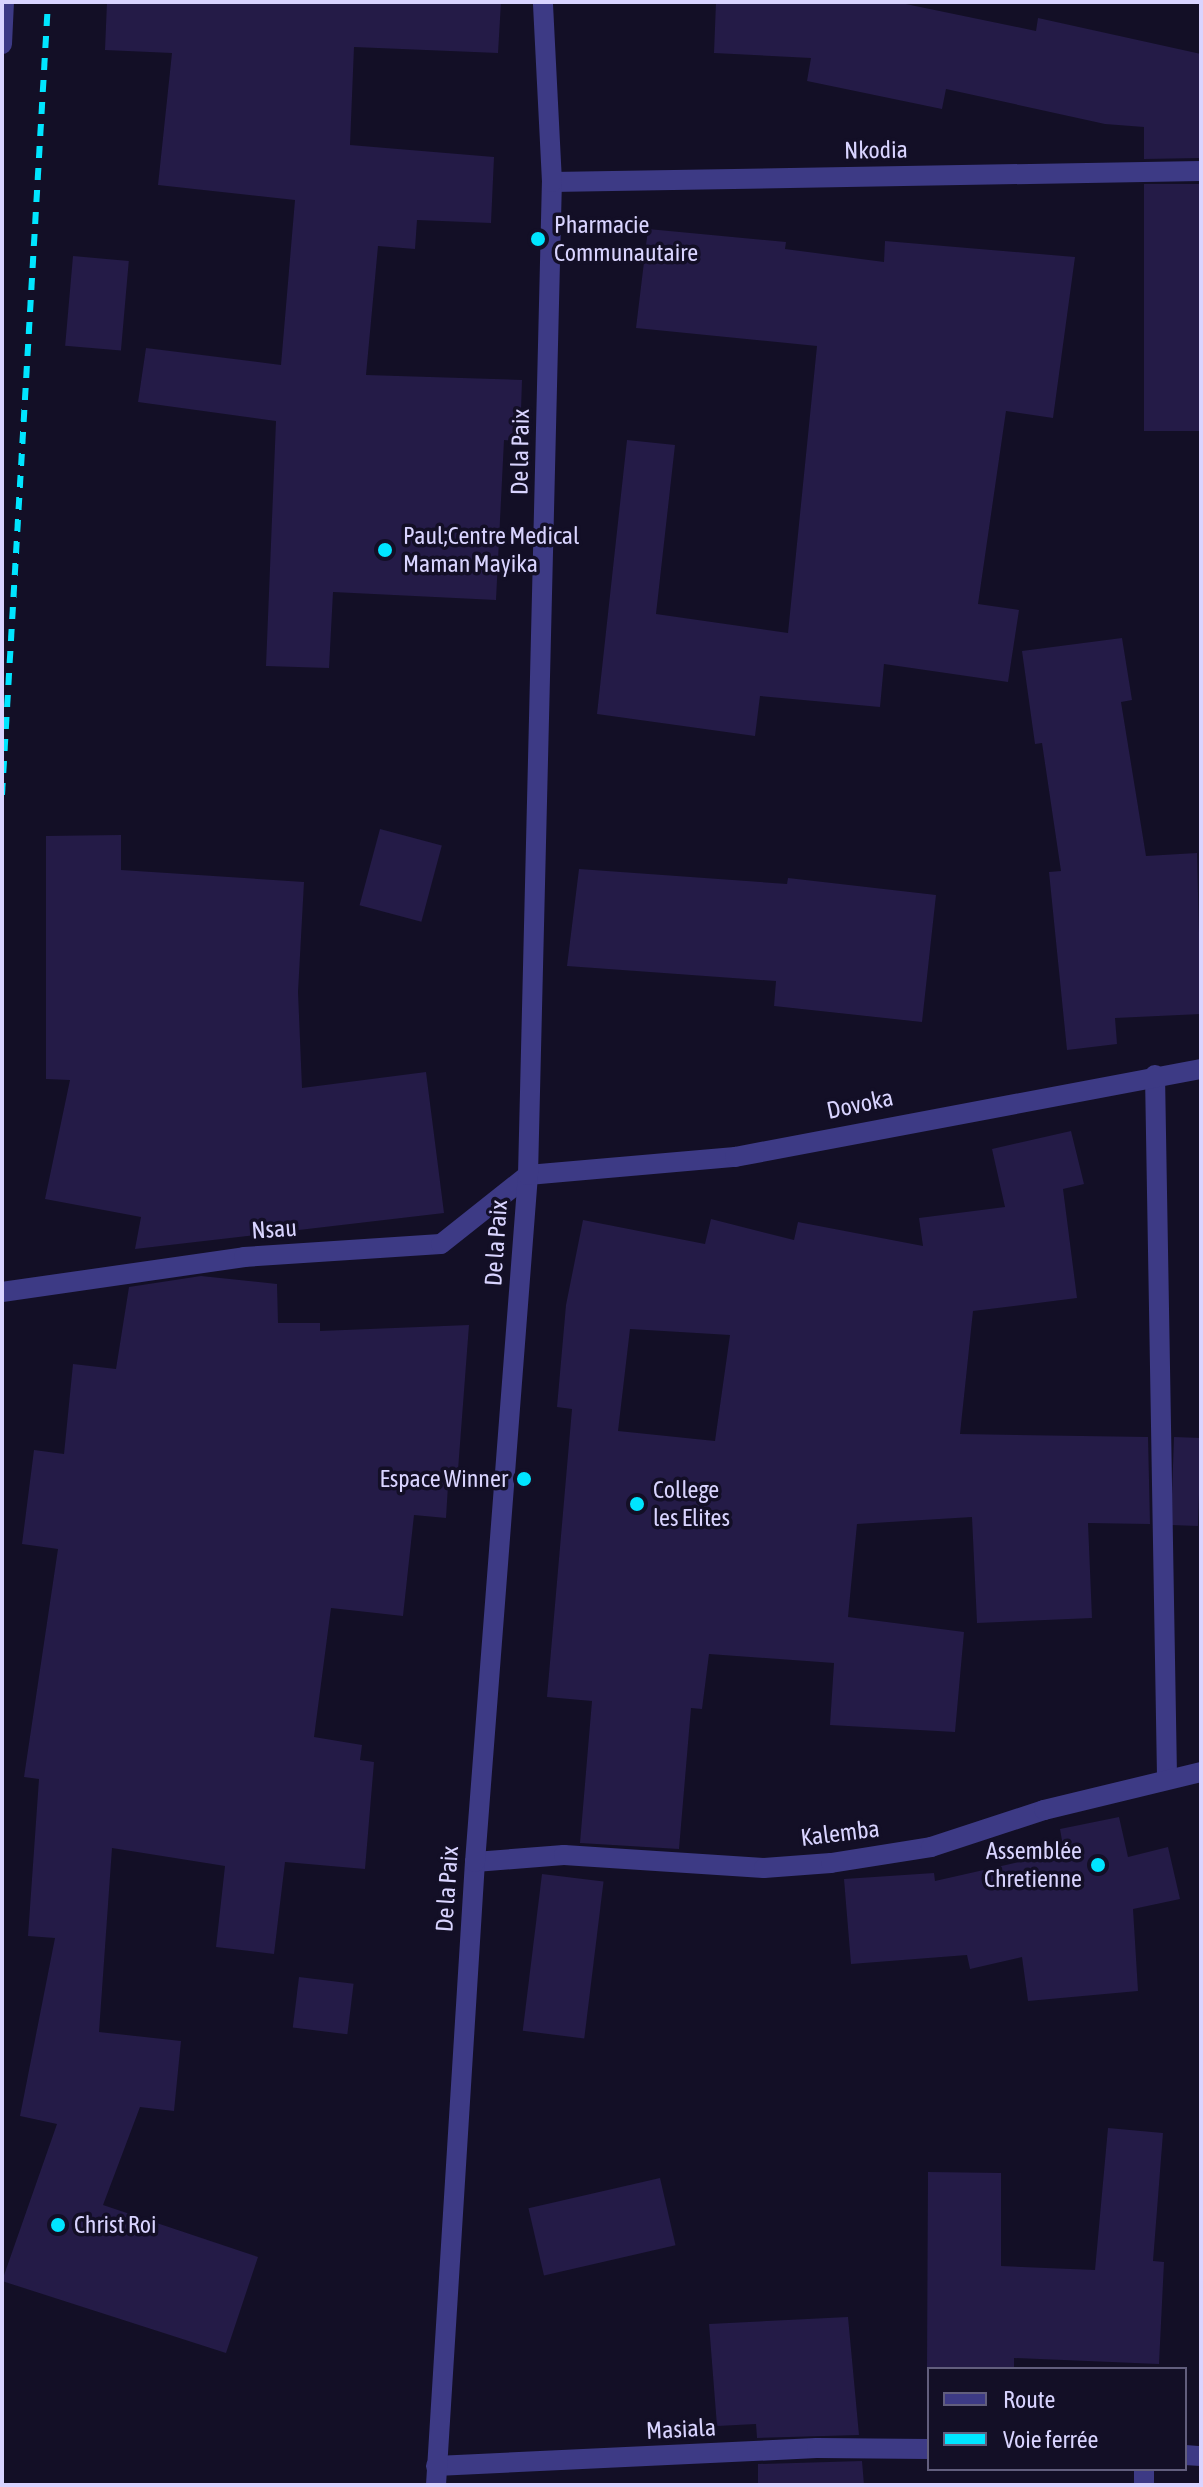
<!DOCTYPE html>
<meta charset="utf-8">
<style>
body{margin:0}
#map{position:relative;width:1203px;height:2487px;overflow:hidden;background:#130f26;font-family:"Asap Condensed",sans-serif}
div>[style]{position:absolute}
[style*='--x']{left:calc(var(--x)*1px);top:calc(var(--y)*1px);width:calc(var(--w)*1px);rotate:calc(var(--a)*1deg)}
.building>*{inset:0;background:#241b47;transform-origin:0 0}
.minor>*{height:20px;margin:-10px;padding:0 10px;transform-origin:10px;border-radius:10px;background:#3d3a85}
.rail>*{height:6px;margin-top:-3px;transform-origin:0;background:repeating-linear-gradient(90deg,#00e5ff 0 12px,transparent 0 22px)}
.dots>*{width:22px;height:22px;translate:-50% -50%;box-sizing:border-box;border:4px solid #130f26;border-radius:50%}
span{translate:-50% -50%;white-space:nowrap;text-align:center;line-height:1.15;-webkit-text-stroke:7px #130f26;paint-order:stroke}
.street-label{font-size:24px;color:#d9d4ff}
.poi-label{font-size:24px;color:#d9d4ff}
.left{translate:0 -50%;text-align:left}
.right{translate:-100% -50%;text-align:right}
.frame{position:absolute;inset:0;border:4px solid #d9d4ff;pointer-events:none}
.legend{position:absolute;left:927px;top:2367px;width:260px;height:104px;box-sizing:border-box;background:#130f26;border:2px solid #625e7d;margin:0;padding:10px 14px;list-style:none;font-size:24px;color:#d9d4ff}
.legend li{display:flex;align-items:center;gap:16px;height:40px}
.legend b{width:40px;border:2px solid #625e7d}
</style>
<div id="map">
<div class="building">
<i style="clip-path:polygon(107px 2px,501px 2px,498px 53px,354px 47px,350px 145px,494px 157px,491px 223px,417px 220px,415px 249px,378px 246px,366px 375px,522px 380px,520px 441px,504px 440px,496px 600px,333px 592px,329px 668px,266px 666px,276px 421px,138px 402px,146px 348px,281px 365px,295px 200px,158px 185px,172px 53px,105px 50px)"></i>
<i style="clip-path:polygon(716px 2px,896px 2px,1036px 31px,1038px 18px,1201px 54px,1201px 158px,1144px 159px,1144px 127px,1105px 124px,946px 89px,942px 109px,807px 81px,811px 58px,714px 53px)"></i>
<i style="left:1201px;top:184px;width:247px;height:57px;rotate:90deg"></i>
<i style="clip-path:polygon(648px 229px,786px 242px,785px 249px,884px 262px,885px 241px,1075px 257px,1053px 418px,1006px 411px,978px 604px,1019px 610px,1008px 682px,884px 664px,880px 707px,760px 696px,755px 736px,597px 714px,627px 440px,675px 445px,656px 614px,788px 633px,817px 346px,636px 328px)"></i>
<i style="left:73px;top:256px;width:56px;height:90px;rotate:5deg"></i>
<i style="clip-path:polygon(1122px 638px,1132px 700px,1121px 702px,1146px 856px,1197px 853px,1201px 1014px,1115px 1018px,1117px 1044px,1067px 1050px,1049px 872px,1061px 871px,1042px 743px,1035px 744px,1022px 651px)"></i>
<i style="left:380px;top:829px;width:64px;height:79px;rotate:15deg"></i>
<i style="clip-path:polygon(121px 835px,121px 870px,304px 882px,298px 992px,302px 1088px,426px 1072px,444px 1213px,135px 1249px,141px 1217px,45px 1199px,70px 1080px,46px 1079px,46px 836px)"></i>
<i style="clip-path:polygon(579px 869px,787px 884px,788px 878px,936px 895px,922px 1022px,774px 1006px,776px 981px,567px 966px)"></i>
<i style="clip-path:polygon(evenodd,1071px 1131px,1084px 1184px,1063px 1189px,1077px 1298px,973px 1311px,960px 1434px,1148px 1437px,1150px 1524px,1088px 1523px,1092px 1618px,977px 1623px,972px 1517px,857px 1524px,848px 1617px,964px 1632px,955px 1732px,830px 1725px,834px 1663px,709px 1654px,702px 1709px,691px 1708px,679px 1849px,580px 1843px,592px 1701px,547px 1697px,572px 1409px,557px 1407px,566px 1305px,583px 1220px,705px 1244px,711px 1219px,794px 1240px,798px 1222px,923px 1246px,919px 1218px,1005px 1207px,992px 1149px,1071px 1131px,630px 1329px,730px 1335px,715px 1441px,618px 1431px,630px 1329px)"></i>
<i style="clip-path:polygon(201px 1276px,277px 1284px,278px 1323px,320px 1323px,320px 1331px,469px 1325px,458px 1470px,449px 1469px,446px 1518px,414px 1515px,403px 1616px,331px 1608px,314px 1737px,362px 1745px,360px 1760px,374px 1762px,365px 1869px,285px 1862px,274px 1954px,216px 1947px,225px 1866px,112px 1848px,99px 2032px,181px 2041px,174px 2111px,140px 2107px,103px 2205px,258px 2257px,226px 2353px,2px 2281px,57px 2124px,20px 2116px,55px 1938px,28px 1936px,39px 1779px,24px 1777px,58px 1549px,22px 1544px,34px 1450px,64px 1454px,73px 1364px,116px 1369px,129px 1287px)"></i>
<i style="left:1174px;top:1437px;width:27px;height:88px;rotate:2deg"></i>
<i style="clip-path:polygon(1119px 1817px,1128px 1857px,1168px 1847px,1180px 1899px,1133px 1909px,1138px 1991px,1028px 2001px,1022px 1957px,970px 1969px,967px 1955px,851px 1964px,844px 1879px,934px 1873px,935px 1881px,1064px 1852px,1060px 1829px)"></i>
<i style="left:542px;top:1874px;width:62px;height:158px;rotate:7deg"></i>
<i style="left:299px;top:1977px;width:55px;height:51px;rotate:7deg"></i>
<i style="clip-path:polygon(1108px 2128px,1163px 2133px,1153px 2261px,1164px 2262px,1159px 2364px,1014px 2358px,1014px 2369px,927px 2369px,928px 2172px,1001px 2173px,1001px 2266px,1095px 2270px)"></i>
<i style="left:660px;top:2178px;width:69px;height:135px;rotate:77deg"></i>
<i style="clip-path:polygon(848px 2317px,859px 2435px,757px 2438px,756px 2424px,717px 2426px,709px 2324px)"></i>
<i style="clip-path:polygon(862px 2461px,864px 2485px,758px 2485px,758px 2464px)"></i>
</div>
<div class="minor">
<i style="--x:2;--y:44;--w:42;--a:-87.3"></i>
<i style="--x:552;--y:182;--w:649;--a:-0.97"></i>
<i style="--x:1155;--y:1075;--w:704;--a:89.02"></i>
<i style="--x:2;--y:1292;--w:245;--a:-8.2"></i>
<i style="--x:244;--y:1257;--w:197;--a:-3.8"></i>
<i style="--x:441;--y:1244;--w:111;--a:-38.4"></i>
<i style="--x:528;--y:1175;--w:208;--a:-5"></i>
<i style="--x:735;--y:1157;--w:474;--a:-10.7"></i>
<i style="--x:475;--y:1862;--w:89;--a:-4.5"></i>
<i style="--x:564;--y:1855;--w:200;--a:3.7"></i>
<i style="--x:764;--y:1868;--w:67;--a:-4.3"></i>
<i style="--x:831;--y:1863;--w:101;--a:-9.1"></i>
<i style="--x:931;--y:1847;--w:119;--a:-18.1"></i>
<i style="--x:1044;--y:1810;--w:162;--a:-13.6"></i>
<i style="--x:1185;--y:2455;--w:16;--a:4"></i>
<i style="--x:436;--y:2466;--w:381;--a:-2.7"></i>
<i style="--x:817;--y:2448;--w:112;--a:0.5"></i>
<i style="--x:1144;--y:2469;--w:16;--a:90"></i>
<i style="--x:436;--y:2485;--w:624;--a:-86.42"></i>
<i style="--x:475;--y:1862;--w:689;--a:-85.59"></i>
<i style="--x:528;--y:1175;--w:993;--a:-88.62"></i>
<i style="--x:552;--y:182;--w:180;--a:-92.9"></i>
</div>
<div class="rail">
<i style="--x:2;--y:795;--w:794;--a:-86.68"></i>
</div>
<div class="dots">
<i style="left:538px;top:239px;background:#00e5ff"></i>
<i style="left:385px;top:550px;background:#00e5ff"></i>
<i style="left:524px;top:1479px;background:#00e5ff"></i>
<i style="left:637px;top:1504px;background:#00e5ff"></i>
<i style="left:1098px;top:1865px;background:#00e5ff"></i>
<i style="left:58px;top:2225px;background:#00e5ff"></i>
</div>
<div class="street-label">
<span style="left:876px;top:150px;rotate:-1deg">Nkodia</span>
<span style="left:520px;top:452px;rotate:-89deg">De la Paix</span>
<span style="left:860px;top:1104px;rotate:-12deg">Dovoka</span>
<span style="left:274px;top:1229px;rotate:-4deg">Nsau</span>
<span style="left:496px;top:1243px;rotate:-86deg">De la Paix</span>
<span style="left:840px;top:1833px;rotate:-7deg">Kalemba</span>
<span style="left:447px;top:1889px;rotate:-86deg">De la Paix</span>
<span style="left:681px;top:2429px;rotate:-3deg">Masiala</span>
</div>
<div class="poi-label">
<span class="left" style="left:554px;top:239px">Pharmacie<br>Communautaire</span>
<span class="left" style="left:403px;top:550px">Paul;Centre Medical<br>Maman Mayika</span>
<span class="right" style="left:508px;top:1479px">Espace Winner</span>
<span class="left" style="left:653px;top:1504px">College<br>les Elites</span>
<span class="right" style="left:1082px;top:1865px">Assemblée<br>Chretienne</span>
<span class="left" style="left:74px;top:2225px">Christ Roi</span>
</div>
<div class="frame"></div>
<ul class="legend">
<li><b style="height:10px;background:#3d3a85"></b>Route</li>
<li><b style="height:10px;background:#00e5ff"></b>Voie ferrée</li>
</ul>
</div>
